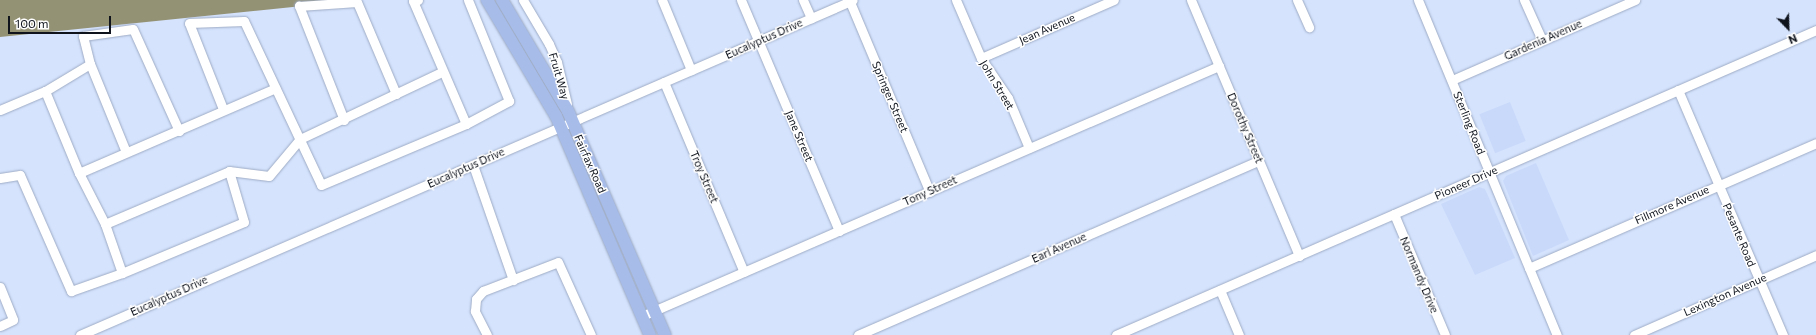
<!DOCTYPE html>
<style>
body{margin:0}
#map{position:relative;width:1816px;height:335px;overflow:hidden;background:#d5e3fd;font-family:Commissioner,sans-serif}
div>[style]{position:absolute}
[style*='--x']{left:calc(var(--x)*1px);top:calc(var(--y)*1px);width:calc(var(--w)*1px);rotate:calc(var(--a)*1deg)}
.built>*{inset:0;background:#c9d9fa;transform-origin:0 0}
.water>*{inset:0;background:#949275}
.roads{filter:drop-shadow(0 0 1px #9eabc4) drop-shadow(0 0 1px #9eabc4)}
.minor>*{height:9px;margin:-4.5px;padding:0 4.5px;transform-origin:4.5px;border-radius:4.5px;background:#fff}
.major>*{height:12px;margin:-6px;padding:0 6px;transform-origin:6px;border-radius:6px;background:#a7bce8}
span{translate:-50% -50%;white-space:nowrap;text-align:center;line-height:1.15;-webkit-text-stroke:3px #fff;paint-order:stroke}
.street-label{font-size:11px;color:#0e131c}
.north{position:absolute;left:1768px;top:8px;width:40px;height:40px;-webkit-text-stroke:3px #fff;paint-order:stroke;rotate:157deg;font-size:11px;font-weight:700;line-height:16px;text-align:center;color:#0e131c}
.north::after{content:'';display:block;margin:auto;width:14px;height:18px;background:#0e131c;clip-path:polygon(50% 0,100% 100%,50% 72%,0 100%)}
.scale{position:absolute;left:8px;top:16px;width:103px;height:18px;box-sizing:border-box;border:2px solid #0e131c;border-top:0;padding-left:5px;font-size:12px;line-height:14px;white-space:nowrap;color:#0e131c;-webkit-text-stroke:3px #fff;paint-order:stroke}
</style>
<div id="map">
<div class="built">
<i style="left:1510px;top:102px;width:42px;height:33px;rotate:68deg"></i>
<i style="clip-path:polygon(1536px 163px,1569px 240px,1533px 256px,1503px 181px,1506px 176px)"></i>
<i style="clip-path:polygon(1479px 187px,1485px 189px,1515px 258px,1475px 275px,1441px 204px)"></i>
</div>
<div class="water">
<i style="clip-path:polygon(0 0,361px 0,0 37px)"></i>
</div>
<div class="roads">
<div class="minor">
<i style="--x:418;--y:0;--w:5;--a:169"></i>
<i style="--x:413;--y:1;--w:134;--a:66.7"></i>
<i style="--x:523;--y:0;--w:51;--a:59.4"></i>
<i style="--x:549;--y:44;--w:20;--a:66"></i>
<i style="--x:557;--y:62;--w:43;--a:76.6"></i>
<i style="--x:662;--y:0;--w:76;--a:67.5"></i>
<i style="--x:741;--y:0;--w:251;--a:67"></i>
<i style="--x:803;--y:0;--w:20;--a:66"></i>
<i style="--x:956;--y:0;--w:63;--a:66.7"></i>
<i style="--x:981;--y:58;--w:48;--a:56"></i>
<i style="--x:1008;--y:98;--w:54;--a:67.2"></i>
<i style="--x:1191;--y:0;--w:278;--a:67.1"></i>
<i style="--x:1297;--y:0;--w:30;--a:66"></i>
<i style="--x:1418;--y:0;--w:363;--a:67.5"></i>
<i style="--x:1524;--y:0;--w:44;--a:65.8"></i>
<i style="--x:850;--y:2;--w:206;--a:67.2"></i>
<i style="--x:981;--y:58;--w:145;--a:-23.6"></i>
<i style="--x:90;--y:64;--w:52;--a:149"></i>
<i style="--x:45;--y:91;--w:89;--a:67.5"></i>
<i style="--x:79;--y:173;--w:57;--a:63"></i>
<i style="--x:105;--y:224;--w:52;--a:70.9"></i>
<i style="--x:1452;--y:80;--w:200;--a:-23.6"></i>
<i style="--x:664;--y:82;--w:206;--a:67.2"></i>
<i style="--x:1678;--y:90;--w:267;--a:66.8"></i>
<i style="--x:223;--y:109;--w:92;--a:-111.6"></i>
<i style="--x:189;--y:23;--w:55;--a:-2.1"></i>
<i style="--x:244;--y:21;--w:181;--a:64.8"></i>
<i style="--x:321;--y:185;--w:157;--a:-22.8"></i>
<i style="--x:466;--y:124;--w:49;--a:-28.1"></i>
<i style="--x:509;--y:101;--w:109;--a:-112.1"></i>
<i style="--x:0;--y:110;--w:49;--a:-22.9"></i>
<i style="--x:344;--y:120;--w:123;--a:-111.5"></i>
<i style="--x:299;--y:6;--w:58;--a:-3.9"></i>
<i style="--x:357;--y:2;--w:100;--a:67"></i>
<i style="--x:126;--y:152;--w:95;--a:-112.2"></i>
<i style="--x:90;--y:64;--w:29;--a:-104"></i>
<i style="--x:83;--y:36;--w:50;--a:-8"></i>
<i style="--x:133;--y:29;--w:112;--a:65.7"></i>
<i style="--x:473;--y:165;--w:122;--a:70.8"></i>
<i style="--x:79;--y:173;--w:214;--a:-23.4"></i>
<i style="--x:0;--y:178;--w:20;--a:-9"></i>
<i style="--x:20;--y:175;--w:127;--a:66.3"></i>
<i style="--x:71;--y:291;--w:54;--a:-19.4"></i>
<i style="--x:122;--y:273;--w:132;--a:-22.7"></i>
<i style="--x:244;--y:222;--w:53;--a:-106.4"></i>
<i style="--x:1394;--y:214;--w:131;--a:67.1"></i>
<i style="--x:105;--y:224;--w:135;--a:-23.1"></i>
<i style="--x:229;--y:171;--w:40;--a:7.1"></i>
<i style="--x:269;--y:176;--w:48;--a:-50"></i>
<i style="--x:300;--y:139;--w:157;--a:-25.3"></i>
<i style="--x:1529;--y:268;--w:313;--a:-23.5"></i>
<i style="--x:0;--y:287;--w:35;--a:68"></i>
<i style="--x:13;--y:320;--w:14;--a:155"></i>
<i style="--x:1220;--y:290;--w:49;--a:67.1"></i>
<i style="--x:642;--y:316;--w:629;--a:-23.43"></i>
<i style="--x:80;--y:335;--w:842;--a:-23.43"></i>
<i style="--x:487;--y:335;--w:27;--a:-117"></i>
<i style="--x:475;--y:311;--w:12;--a:-85"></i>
<i style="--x:476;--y:299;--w:11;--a:-49"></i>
<i style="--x:483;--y:291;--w:80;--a:-21.1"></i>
<i style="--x:558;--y:262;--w:80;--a:65.7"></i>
<i style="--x:858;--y:335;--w:437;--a:-23.5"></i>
<i style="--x:1116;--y:335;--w:764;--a:-23.54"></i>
<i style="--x:1634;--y:335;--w:199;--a:-23.7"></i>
</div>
<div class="major">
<i style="--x:487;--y:0;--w:135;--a:59.3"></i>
<i style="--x:556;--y:116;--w:238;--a:66.8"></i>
<i style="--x:502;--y:0;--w:129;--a:59.3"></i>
<i style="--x:568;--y:111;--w:244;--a:66.6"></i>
</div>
</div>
<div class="street-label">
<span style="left:1047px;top:29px;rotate:-24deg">Jean Avenue</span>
<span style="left:764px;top:39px;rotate:-24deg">Eucalyptus Drive</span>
<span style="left:1543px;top:40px;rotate:-24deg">Gardenia Avenue</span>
<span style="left:559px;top:76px;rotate:74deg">Fruit Way</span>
<span style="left:997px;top:85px;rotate:59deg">John Street</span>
<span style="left:890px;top:97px;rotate:67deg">Springer Street</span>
<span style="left:1469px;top:123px;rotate:68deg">Sterling Road</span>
<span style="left:1245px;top:128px;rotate:67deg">Dorothy Street</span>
<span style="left:799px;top:136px;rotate:67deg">Jane Street</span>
<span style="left:590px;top:164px;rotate:66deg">Fairfax Road</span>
<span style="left:466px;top:168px;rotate:-24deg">Eucalyptus Drive</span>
<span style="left:704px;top:177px;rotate:67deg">Troy Street</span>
<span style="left:1466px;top:183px;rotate:-24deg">Pioneer Drive</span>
<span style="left:930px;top:191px;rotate:-24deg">Tony Street</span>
<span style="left:1672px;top:205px;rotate:-24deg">Fillmore Avenue</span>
<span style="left:1739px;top:235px;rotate:67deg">Pesante Road</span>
<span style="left:1059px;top:248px;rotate:-24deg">Earl Avenue</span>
<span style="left:1419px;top:275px;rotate:67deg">Normandy Drive</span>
<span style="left:1725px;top:295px;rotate:-24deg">Lexington Avenue</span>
<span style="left:169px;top:296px;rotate:-24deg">Eucalyptus Drive</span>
</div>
<div class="north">N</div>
<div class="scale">100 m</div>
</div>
